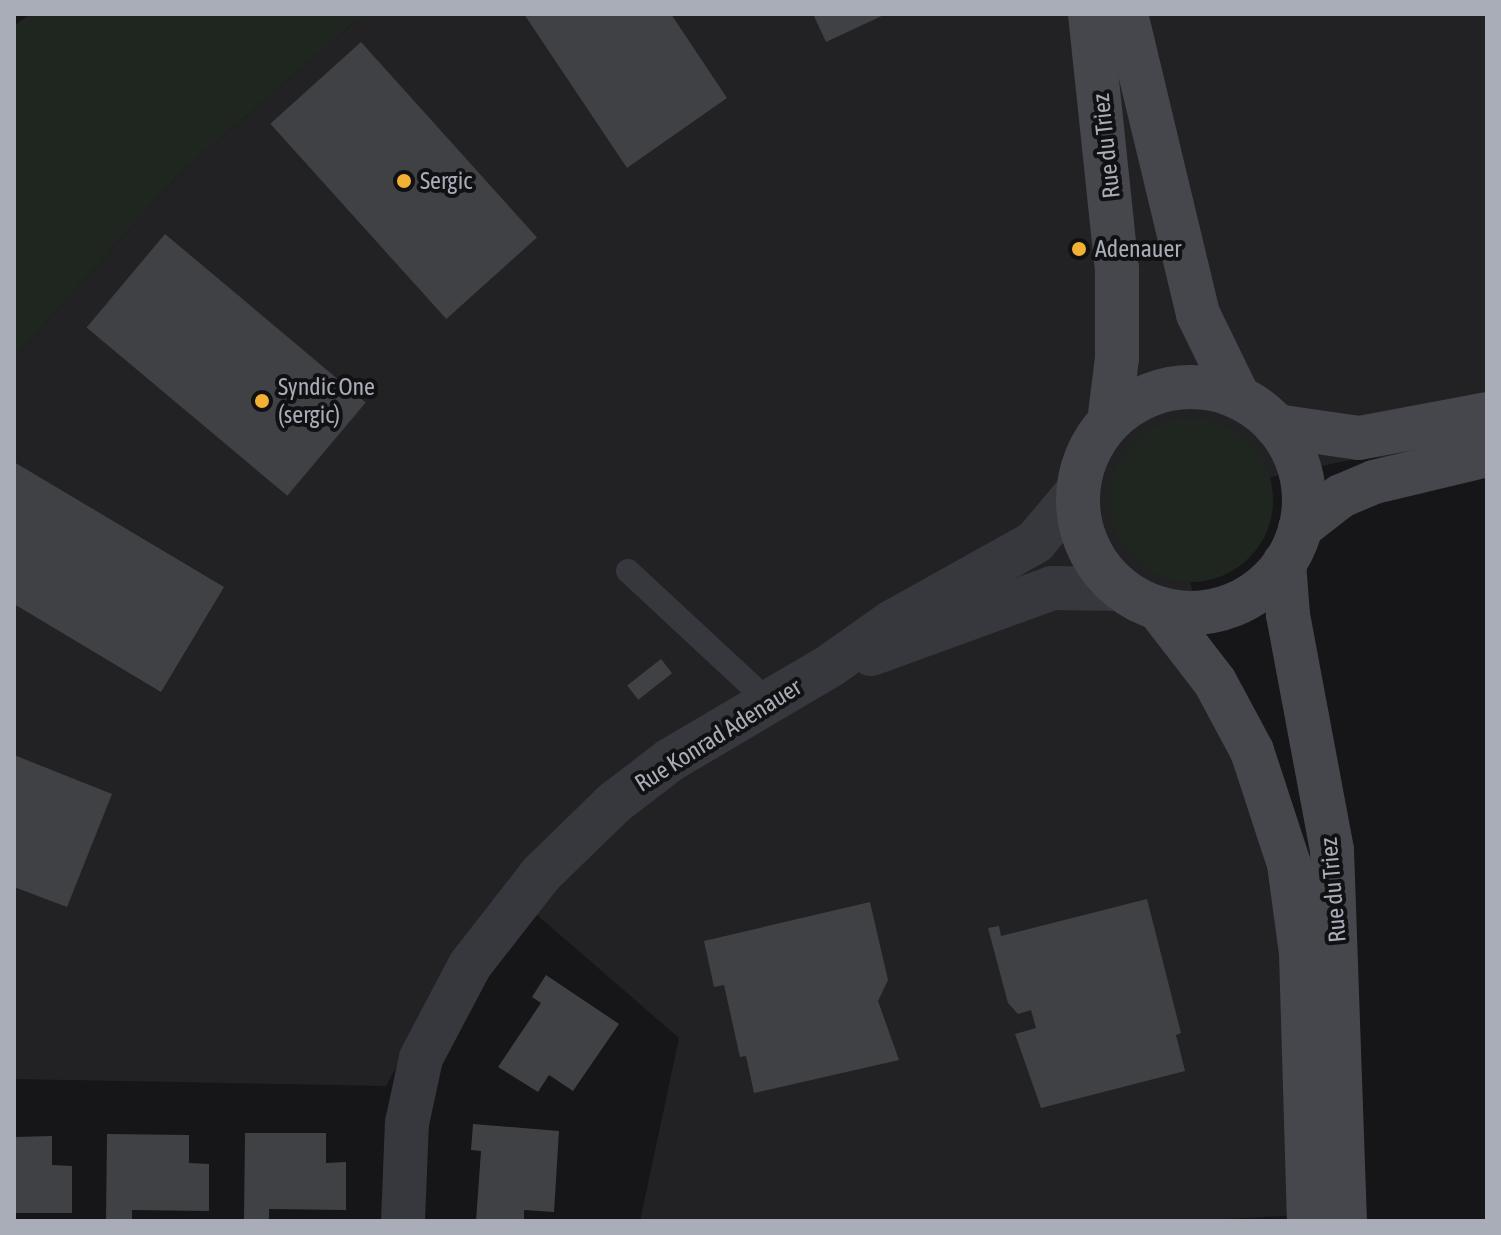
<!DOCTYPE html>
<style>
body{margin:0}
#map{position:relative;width:1501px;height:1235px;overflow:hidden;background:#161618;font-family:"Asap Condensed",sans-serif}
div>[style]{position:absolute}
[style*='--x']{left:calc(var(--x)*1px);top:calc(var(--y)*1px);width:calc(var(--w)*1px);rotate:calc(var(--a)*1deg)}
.built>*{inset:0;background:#222225}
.green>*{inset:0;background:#1e261f}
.round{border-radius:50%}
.building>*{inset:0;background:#404145;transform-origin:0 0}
.lane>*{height:24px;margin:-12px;padding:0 12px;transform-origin:12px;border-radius:12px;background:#37383d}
.street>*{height:44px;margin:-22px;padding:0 22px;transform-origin:22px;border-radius:22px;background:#37383d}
.secondary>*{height:44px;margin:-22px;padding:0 22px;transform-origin:22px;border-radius:22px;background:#45474d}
.secondary>.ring{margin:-22px;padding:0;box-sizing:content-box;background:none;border:44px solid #45474d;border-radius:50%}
.dots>*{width:22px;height:22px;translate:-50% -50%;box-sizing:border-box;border:4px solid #111113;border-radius:50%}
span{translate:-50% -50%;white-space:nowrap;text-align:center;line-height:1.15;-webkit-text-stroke:8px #111113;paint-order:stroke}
.street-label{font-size:24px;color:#a8adb8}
.poi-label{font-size:24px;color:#a8adb8}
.left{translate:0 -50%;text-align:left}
.frame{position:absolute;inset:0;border:16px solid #a8adb8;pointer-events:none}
</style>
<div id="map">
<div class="built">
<i style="clip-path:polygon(364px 14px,1487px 14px,1487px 447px,1345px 461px,1168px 500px,1359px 1212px,1186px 1221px,640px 1221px,679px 1038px,521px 901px,446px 976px,386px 1086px,14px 1079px,14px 358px,179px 174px)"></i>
</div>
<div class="green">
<i style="clip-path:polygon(30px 14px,364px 14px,179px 174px,14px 358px,14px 26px)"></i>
<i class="round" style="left:1109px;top:418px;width:164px;height:164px"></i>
</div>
<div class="building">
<i style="clip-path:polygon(524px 14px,671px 14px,727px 98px,627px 168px)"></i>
<i style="clip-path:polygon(813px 14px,886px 14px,826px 42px)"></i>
<i style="left:361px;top:42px;width:263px;height:122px;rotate:48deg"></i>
<i style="left:165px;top:234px;width:262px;height:122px;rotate:40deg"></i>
<i style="clip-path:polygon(14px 462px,224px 587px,161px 692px,14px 604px)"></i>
<i style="left:661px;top:659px;width:18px;height:43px;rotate:52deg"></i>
<i style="clip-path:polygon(14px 755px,112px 794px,67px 907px,14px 887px)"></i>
<i style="clip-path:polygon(1147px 899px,1181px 1033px,1176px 1035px,1185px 1071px,1041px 1108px,1015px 1034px,1036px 1028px,1031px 1010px,1018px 1014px,1008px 1003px,988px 928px,999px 926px,1001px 936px)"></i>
<i style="clip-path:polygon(870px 902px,888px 980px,878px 1001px,899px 1060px,754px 1093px,746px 1056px,740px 1057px,724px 985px,714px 987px,704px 941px)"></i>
<i style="clip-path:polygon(546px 975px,619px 1024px,573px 1091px,549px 1075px,538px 1092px,498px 1067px,541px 1003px,532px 997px)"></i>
<i style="clip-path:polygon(473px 1124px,559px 1131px,554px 1212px,524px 1210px,524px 1221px,476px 1221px,481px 1151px,471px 1150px)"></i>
<i style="clip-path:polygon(245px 1133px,326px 1133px,326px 1163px,346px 1162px,346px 1210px,269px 1209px,269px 1220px,244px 1220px)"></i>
<i style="clip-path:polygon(107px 1134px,189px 1135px,189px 1163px,209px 1164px,209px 1211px,132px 1210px,132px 1221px,106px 1221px)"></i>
<i style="clip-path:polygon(52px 1136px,52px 1165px,72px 1166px,72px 1213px,14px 1213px,14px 1137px)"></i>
</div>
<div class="lane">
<i style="--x:628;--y:571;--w:190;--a:42.9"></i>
</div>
<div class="street">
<i style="--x:871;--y:654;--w:193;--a:-20"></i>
<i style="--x:1052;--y:588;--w:69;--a:0.8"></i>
<i style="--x:403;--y:1221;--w:98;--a:-87.7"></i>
<i style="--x:407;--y:1123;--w:66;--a:-77.8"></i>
<i style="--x:421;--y:1058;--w:105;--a:-62.2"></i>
<i style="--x:470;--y:965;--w:115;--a:-52"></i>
<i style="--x:541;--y:874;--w:102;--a:-44.2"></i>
<i style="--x:614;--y:803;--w:71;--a:-37.5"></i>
<i style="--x:670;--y:760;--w:187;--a:-30.5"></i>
<i style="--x:831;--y:665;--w:75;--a:-35.2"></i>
<i style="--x:892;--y:622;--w:164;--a:-29.2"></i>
<i style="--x:1035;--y:542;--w:67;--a:-49.9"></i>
</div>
<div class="secondary">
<i style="--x:1090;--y:14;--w:256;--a:84"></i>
<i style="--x:1117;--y:269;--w:89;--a:90"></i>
<i style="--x:1117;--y:358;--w:64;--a:97.1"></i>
<i style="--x:1126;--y:14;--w:309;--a:76.5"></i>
<i style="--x:1198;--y:314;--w:93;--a:64"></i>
<i class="ring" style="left:1078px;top:387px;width:182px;height:182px"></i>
<i style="--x:1276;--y:426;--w:84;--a:8.2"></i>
<i style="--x:1359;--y:438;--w:130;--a:-10.6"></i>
<i style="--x:1300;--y:528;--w:52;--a:-38"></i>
<i style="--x:1341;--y:496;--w:36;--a:-23"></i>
<i style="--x:1374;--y:482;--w:116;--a:-13.4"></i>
<i style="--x:1284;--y:563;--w:52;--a:85.6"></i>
<i style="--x:1288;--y:615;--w:239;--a:79.4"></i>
<i style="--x:1332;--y:850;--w:371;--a:88"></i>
<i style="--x:1158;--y:608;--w:93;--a:52.4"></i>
<i style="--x:1215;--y:682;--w:78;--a:61.8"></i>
<i style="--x:1252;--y:751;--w:119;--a:71.9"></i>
<i style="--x:1289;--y:864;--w:90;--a:82.3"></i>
<i style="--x:1301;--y:953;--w:268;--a:88.3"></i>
</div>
<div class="dots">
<i style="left:404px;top:181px;background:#f2b134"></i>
<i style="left:1079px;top:249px;background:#f2b134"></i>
<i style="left:262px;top:401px;background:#f2b134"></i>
</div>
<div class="street-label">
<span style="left:1106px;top:146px;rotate:-96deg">Rue du Triez</span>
<span style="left:718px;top:735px;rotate:-32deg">Rue Konrad Adenauer</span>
<span style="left:1333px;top:890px;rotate:-95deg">Rue du Triez</span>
</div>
<div class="poi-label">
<span class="left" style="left:420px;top:181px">Sergic</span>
<span class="left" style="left:1095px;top:249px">Adenauer</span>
<span class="left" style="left:278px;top:401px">Syndic One<br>(sergic)</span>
</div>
<div class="frame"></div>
</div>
